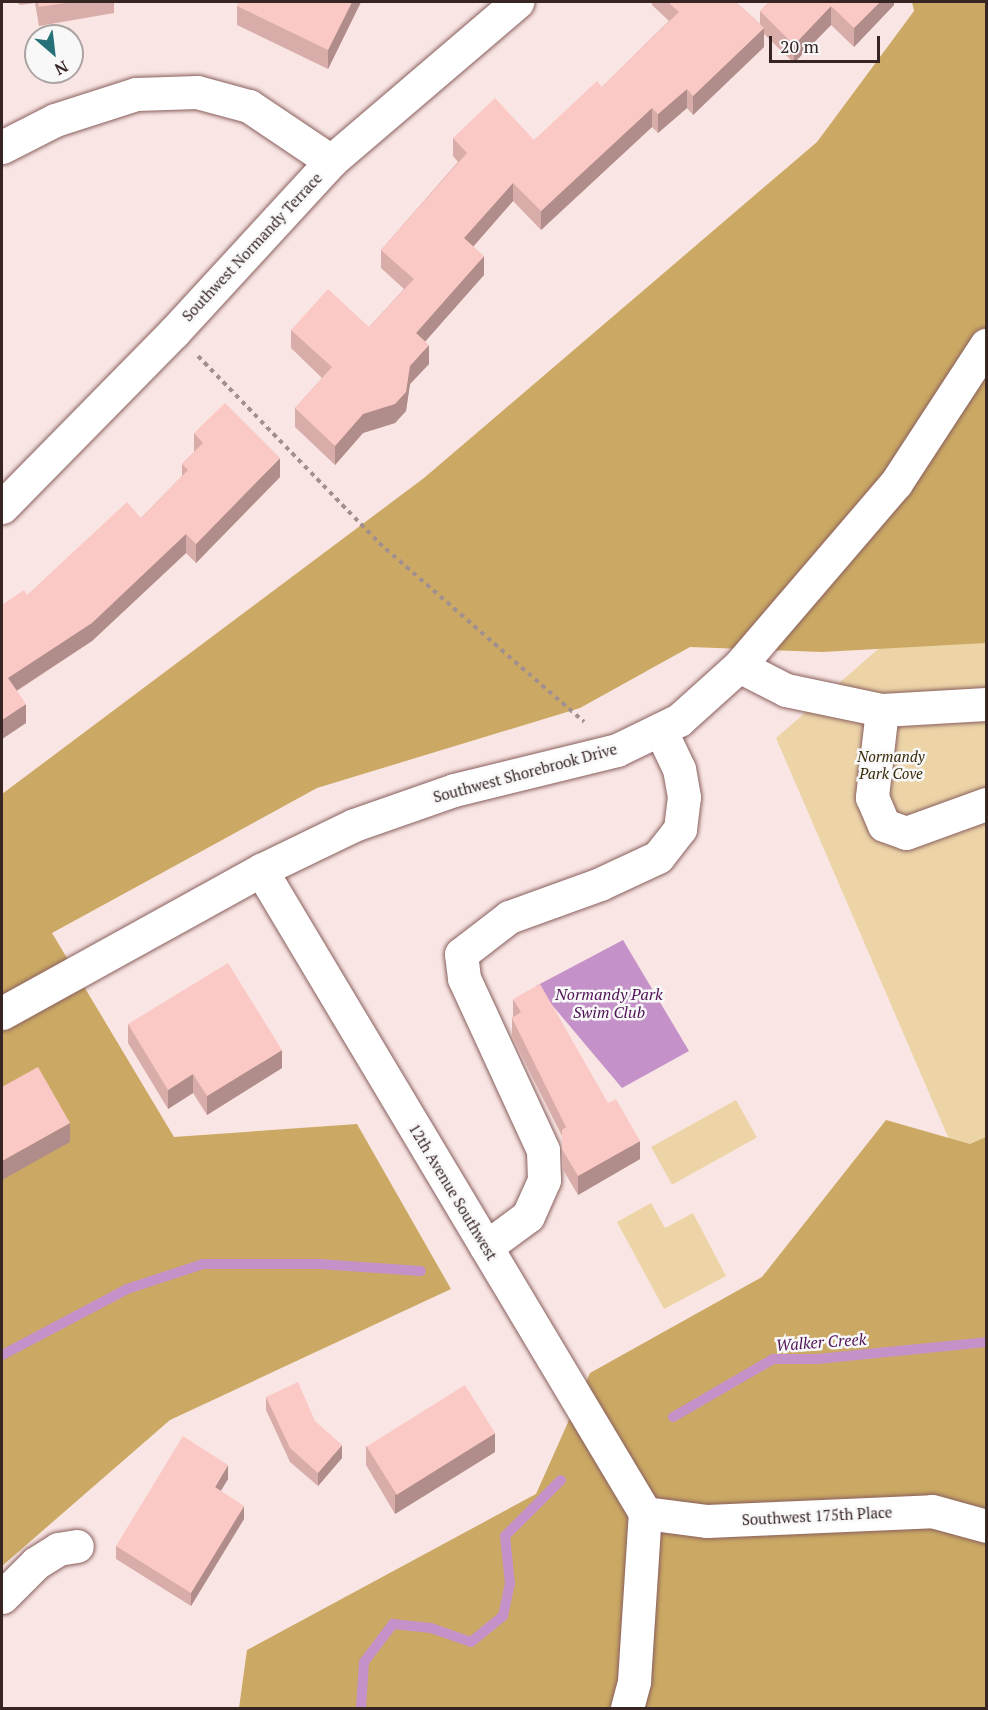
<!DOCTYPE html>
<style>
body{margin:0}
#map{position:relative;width:988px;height:1710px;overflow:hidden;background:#f9e6e4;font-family:"PT Serif",serif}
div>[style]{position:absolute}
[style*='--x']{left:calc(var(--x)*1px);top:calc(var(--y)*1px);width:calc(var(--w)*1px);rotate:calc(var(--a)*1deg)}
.green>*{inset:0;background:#ecd4a7;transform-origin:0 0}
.forest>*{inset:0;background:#cba964}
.water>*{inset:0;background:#c491c9}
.stream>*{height:10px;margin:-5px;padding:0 5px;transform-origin:5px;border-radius:5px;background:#c491c9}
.path>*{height:4px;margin-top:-2px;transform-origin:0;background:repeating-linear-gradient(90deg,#a2908e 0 4.5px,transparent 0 9px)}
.roads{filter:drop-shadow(0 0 2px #885f5d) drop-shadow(0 0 2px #885f5d)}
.minor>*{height:33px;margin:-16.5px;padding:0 16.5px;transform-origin:16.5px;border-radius:16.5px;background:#fff}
.wall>*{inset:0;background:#d8ada9}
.shaded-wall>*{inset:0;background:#b08d8a}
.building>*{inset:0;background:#fbc9c5;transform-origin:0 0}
span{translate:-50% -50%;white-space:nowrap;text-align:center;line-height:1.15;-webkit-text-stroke:5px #f8f8f8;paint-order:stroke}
.street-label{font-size:15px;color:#372524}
.park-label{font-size:15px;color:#372909;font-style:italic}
.water-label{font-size:16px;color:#501357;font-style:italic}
.frame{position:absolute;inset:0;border:3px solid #372524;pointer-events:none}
.north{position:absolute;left:24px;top:24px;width:60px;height:60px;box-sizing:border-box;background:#f8f8f8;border:2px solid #aba4a3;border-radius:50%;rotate:152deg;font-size:16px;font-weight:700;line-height:24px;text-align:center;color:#372524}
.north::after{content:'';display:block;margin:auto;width:21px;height:27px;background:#267077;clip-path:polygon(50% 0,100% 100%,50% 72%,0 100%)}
.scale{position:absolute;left:769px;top:36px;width:111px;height:27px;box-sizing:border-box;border:3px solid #372524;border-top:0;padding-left:8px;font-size:18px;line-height:21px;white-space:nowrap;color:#372524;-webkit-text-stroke:4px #f8f8f8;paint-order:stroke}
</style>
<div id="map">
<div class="green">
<i style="clip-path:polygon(986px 555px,986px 1225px,776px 738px)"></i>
<i style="left:736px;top:1100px;width:43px;height:97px;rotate:61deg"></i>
<i style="clip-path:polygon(651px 1203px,665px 1228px,693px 1213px,726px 1276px,664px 1309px,617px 1222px)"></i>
</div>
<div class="forest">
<i style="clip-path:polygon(912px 2px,986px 2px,986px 643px,822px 652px,690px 647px,580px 708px,317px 788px,52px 933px,174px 1137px,357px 1124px,451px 1289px,170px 1420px,2px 1566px,2px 794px,424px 478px,817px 142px,914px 11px)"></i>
<i style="clip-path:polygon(886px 1120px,970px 1144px,986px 1137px,986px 1708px,239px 1708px,247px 1650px,536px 1494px,590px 1373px,762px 1277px)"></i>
</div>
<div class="water">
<i style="clip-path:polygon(623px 940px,689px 1051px,622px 1088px,536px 986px)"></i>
</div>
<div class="stream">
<i style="--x:2;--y:1355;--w:141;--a:-27.8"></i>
<i style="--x:127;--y:1289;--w:80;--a:-18.2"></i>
<i style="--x:203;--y:1264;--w:116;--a:0"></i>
<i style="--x:319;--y:1264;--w:102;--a:3.9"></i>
<i style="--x:673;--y:1417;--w:116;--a:-30.1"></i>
<i style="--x:773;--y:1359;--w:44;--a:0"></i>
<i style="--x:817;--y:1359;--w:170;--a:-5.7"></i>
<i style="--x:361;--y:1708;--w:46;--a:-86.3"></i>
<i style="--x:364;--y:1662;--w:48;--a:-52.7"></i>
<i style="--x:393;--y:1624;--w:38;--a:6"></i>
<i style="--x:431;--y:1628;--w:42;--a:19.3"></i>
<i style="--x:471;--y:1642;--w:41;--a:-39.1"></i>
<i style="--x:503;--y:1616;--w:33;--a:-78"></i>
<i style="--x:510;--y:1584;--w:48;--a:-95.9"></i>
<i style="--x:505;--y:1536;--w:79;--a:-45"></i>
</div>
<div class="path">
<i style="--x:198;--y:356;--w:260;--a:45.9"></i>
<i style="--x:379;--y:543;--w:272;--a:41.1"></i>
</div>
<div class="roads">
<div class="minor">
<i style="--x:2;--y:147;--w:59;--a:-27"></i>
<i style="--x:55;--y:120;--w:85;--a:-17.8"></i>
<i style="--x:136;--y:94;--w:61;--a:-1.9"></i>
<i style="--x:197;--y:92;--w:54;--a:15.1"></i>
<i style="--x:249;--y:106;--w:99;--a:33.9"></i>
<i style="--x:2;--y:507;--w:245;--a:-45.5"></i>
<i style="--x:174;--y:332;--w:232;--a:-47.4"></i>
<i style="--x:331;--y:161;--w:245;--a:-40.5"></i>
<i style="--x:739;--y:666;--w:53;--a:27.1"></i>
<i style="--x:786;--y:690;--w:98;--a:11.8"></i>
<i style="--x:882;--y:710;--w:104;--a:-3.3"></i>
<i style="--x:882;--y:710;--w:88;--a:96.6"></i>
<i style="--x:872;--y:797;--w:30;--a:67"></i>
<i style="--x:884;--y:825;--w:23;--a:20"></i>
<i style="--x:906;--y:833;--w:85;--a:-19.9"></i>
<i style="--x:261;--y:870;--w:749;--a:59.15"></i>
<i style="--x:2;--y:1013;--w:296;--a:-28.9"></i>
<i style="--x:261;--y:870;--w:103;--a:-25.8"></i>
<i style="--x:354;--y:825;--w:106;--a:-19.3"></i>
<i style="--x:454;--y:790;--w:168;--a:-13.8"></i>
<i style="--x:617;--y:750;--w:69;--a:-25.8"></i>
<i style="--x:679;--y:720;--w:81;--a:-42"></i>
<i style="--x:739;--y:666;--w:241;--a:-49.4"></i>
<i style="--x:896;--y:483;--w:165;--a:-56.9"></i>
<i style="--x:486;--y:1247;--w:52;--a:-36.4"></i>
<i style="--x:528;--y:1216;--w:39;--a:-66"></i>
<i style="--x:544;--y:1180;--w:30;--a:-92"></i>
<i style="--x:543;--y:1150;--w:189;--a:-114.7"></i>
<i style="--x:464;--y:978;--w:24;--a:-97"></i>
<i style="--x:461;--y:954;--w:61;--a:-37.6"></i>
<i style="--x:509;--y:917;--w:97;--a:-19.9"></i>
<i style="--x:600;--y:884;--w:64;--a:-25"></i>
<i style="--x:658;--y:857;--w:36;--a:-52"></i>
<i style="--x:680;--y:829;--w:32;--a:-83"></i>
<i style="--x:684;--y:797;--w:28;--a:-100"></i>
<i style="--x:679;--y:769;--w:44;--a:-115.4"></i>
<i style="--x:645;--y:1513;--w:63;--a:7.4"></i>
<i style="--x:707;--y:1521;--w:225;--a:-2.5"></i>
<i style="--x:932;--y:1511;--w:56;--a:15.5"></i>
<i style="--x:2;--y:1597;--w:48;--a:-45"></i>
<i style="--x:36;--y:1563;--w:26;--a:-32"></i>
<i style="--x:58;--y:1549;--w:19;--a:-9"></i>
<i style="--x:627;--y:1708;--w:28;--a:-75"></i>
<i style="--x:634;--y:1681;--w:168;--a:-86.3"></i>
</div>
</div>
<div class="wall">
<i style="clip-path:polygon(17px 2px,114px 2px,114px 13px,39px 26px,35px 3px,20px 5px)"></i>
<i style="clip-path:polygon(239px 2px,361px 2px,328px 69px,237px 25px,237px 6px)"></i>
<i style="clip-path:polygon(652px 2px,736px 2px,760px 24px,760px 11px,894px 2px,894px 5px,854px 47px,831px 25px,794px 63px,764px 34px,764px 47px,693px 115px,687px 108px,658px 133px,652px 127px,541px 230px,513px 201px,473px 247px,484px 275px,425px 341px,429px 364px,410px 384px,406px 411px,395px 423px,363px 433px,335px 465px,295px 427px,295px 408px,322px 378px,291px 348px,291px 330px,369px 327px,404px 289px,381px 268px,381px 250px,458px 162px,453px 156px,453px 138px,534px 140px,602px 87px,669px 21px,652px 5px)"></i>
<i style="clip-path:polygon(194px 433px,280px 477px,196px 563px,186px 553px,92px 641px,17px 691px,26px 723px,2px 739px,2px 605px,27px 595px,141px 518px,182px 476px,182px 464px,194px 452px)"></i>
<i style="clip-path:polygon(513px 999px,640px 1159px,578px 1195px,562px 1168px,562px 1136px,512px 1037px,512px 1018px,513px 1017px)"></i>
<i style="clip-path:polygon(128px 1024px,282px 1068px,207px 1115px,193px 1093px,168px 1109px,128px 1043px)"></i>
<i style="clip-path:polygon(266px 1397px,342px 1458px,318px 1486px,290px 1462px,266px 1410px)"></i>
<i style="clip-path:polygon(366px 1446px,495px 1452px,395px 1514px,366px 1465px)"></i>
<i style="clip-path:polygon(228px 1479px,220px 1491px,244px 1519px,191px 1606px,116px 1559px,116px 1546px)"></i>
</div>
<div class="shaded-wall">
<i style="clip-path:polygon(352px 2px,361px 2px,328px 69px,328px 50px)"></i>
<i style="clip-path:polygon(880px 2px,894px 2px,894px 5px,854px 47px,854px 28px)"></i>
<i style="clip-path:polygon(831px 6px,831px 25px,794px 63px,794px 45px)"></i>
<i style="clip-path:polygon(764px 28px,764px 47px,693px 115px,693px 96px)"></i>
<i style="clip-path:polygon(687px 89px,687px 108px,658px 133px,658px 114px)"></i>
<i style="clip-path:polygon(652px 108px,652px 127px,541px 230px,541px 211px)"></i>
<i style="clip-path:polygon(513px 183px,513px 201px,464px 257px,464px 238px)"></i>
<i style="clip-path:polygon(484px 256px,484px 275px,416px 352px,416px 333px)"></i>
<i style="clip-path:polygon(429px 345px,429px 364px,410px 384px,406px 411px,395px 423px,363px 433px,335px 465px,335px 446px,363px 414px)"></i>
<i style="clip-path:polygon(280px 458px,280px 477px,196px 563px,196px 544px)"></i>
<i style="clip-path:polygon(186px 534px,186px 553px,92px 641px,8px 696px,8px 678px)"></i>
<i style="clip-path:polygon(26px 704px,26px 723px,2px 739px,2px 720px)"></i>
<i style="clip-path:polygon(282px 1050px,282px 1068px,207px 1115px,207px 1096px)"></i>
<i style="clip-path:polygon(193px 1074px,193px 1093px,168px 1109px,168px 1090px)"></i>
<i style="clip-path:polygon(70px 1123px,70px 1142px,2px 1180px,2px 1161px)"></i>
<i style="clip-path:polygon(640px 1141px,640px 1159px,578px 1195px,578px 1176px)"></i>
<i style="clip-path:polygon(495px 1433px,495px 1452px,395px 1514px,395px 1495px)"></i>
<i style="clip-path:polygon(342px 1445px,342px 1458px,318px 1486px,318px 1473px)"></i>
<i style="clip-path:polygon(228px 1465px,228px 1479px,215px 1501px,215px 1487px)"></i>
<i style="clip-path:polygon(244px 1506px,244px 1519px,191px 1606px,191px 1593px)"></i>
</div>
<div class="building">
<i style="clip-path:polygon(38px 2px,72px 2px,39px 7px)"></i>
<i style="clip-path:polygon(239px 2px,352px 2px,328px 50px,237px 6px)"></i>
<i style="clip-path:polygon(668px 2px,736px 2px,764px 28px,693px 96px,687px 89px,658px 114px,652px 108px,541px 211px,513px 183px,464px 238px,484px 256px,416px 333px,429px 345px,410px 366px,406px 392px,395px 404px,363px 414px,335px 446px,295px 408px,332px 367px,291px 330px,328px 289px,369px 327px,414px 279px,381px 250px,467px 153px,453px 138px,495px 98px,534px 140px,597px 81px,602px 87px,679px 12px)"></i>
<i style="clip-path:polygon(768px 2px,880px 2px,854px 28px,831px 6px,794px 45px,760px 11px)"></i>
<i style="clip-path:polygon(225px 403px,280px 458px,196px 544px,186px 534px,92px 623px,8px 678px,26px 704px,2px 720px,2px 605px,24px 590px,27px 595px,127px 502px,141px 518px,188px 470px,182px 464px,203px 443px,194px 433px)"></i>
<i style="clip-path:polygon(228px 963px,282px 1050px,207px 1096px,193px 1074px,168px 1090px,128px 1024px)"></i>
<i style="clip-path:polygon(540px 984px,608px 1103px,616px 1099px,640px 1141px,578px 1176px,562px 1149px,562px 1130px,566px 1127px,512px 1018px,521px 1012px,513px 999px)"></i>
<i style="clip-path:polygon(38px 1067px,70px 1123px,2px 1161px,2px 1087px)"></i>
<i style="clip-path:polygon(298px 1382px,315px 1421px,342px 1445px,318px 1473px,290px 1448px,266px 1397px)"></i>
<i style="left:465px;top:1385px;width:57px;height:116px;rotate:58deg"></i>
<i style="clip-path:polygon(183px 1436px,228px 1465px,215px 1487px,244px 1506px,191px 1593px,116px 1546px)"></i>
</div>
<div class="street-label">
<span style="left:252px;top:247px;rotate:-47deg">Southwest Normandy Terrace</span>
<span style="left:525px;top:773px;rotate:-15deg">Southwest Shorebrook Drive</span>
<span style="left:453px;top:1192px;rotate:59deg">12th Avenue Southwest</span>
<span style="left:817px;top:1516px;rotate:-3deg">Southwest 175th Place</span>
</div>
<div class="park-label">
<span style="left:891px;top:765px">Normandy<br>Park Cove</span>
</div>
<div class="water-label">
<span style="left:609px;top:1003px">Normandy Park<br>Swim Club</span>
<span style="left:821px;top:1342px;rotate:-4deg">Walker Creek</span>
</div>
<div class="frame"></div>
<div class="north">N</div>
<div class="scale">20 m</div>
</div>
